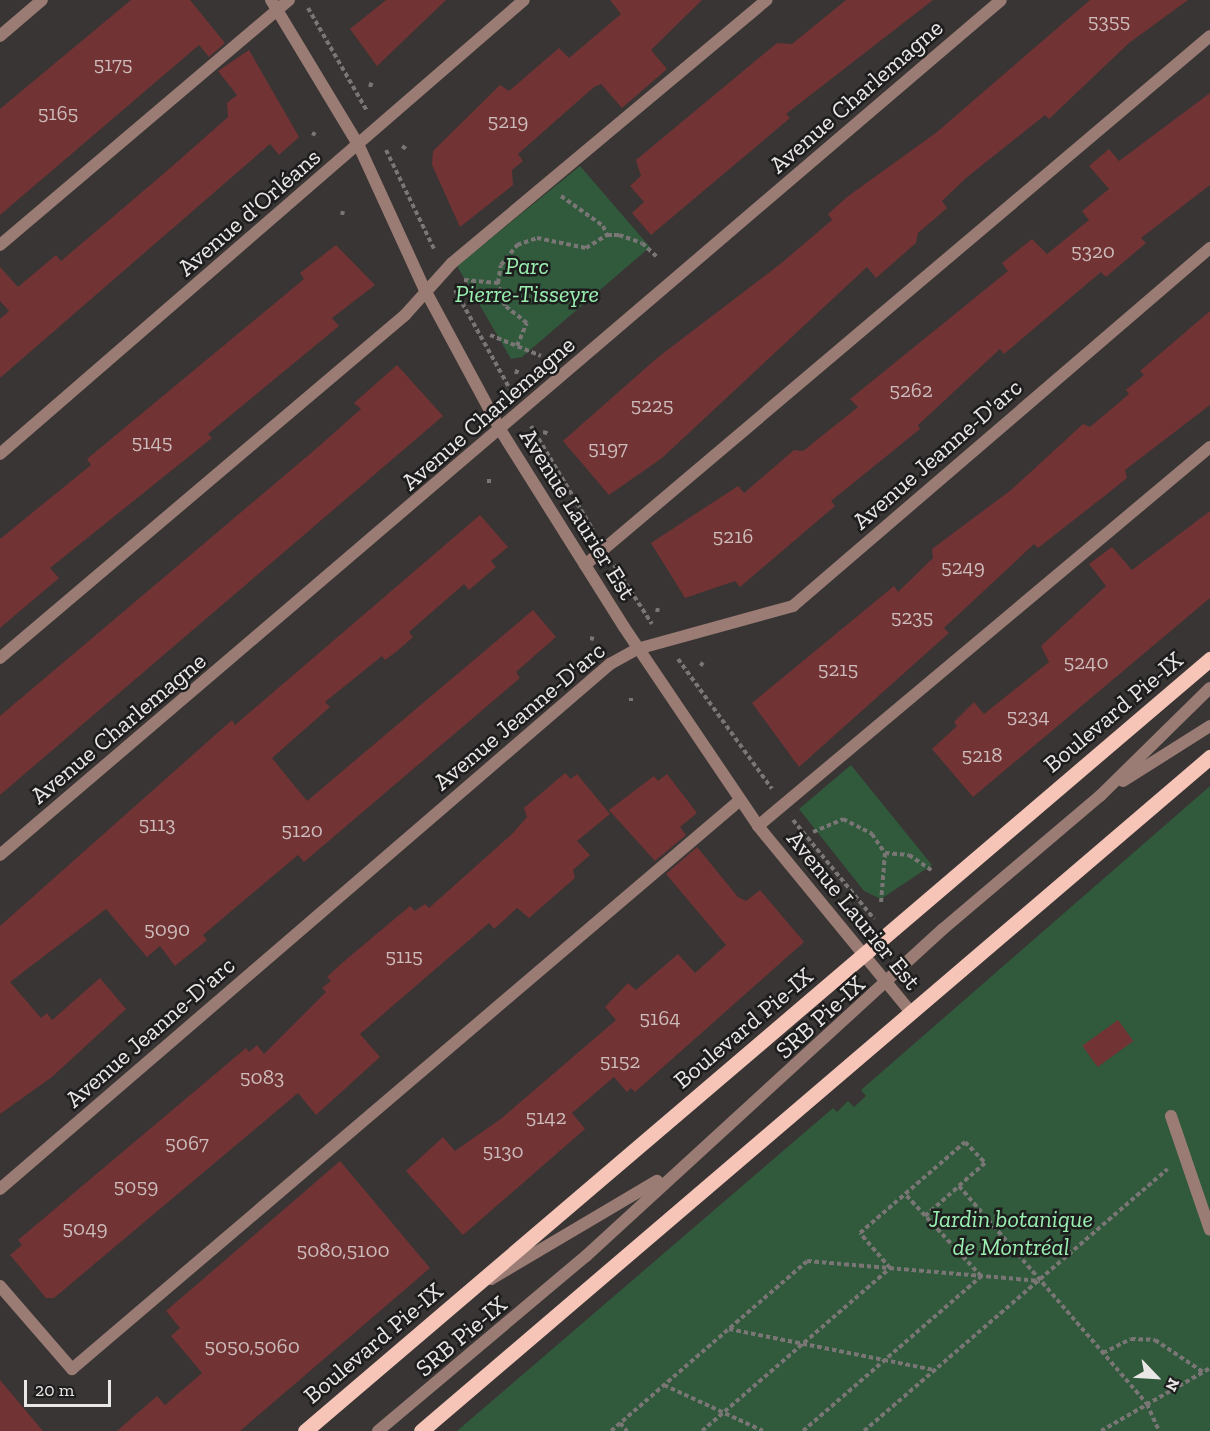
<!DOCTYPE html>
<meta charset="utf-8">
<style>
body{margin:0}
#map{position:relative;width:1210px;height:1431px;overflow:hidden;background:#383534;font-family:"Zilla Slab",serif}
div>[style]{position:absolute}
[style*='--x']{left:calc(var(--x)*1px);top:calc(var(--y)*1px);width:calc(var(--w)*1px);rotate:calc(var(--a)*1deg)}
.green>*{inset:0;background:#31593c}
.building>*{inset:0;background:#723334;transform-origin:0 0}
.path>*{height:4px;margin-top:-2px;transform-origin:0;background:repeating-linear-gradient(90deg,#797675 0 4.5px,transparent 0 7.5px)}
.service>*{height:12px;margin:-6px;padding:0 6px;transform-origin:6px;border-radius:6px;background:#9b7c74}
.minor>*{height:12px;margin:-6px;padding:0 6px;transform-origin:6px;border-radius:6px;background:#9b7c74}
.primary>*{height:15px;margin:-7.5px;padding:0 7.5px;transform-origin:7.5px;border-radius:7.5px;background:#f7c5b7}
span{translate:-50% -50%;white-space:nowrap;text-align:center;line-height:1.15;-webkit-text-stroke:5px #1e1d1d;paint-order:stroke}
.number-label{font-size:21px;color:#ccbbba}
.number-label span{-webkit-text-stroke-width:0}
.street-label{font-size:24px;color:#eae8e7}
.park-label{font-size:24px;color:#99eeb0;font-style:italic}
.north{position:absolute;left:1126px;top:1347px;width:60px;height:60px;-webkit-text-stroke:4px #1e1d1d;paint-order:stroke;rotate:115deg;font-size:16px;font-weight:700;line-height:24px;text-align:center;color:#eae8e7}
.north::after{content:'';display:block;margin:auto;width:21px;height:27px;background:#eae8e7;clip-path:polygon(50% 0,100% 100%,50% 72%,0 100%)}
.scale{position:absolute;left:24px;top:1380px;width:87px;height:27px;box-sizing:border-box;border:3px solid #eae8e7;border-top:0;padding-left:8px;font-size:18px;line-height:21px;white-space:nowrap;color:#eae8e7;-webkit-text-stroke:4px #1e1d1d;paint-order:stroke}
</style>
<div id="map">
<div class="green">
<i style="clip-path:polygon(580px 166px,650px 247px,522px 357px,511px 359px,457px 266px)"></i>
<i style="clip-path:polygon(851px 765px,932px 865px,881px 899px,864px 891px,799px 809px)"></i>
<i style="clip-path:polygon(1210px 786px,1210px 1431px,457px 1431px,833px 1108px,837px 1112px,848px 1101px,854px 1107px,866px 1096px,861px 1090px)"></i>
</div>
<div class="building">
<i style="clip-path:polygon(131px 0,190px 0,225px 43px,209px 57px,199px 45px,0 215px,0 109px)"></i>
<i style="clip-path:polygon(386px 0,446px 0,377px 66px,350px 29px)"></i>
<i style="clip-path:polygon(610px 0,702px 0,651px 50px,667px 69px,622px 108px,601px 84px,594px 87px,518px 154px,523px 161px,512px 170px,513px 185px,460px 227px,432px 165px,433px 151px,500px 85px,509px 91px,559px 48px,569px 58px,621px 14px)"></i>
<i style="clip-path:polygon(846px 0,933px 0,786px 114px,790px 118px,651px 235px,632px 213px,644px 202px,630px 186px,641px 176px,636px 160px,777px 43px,792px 44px)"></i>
<i style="clip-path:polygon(1090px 0,1188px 0,1129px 43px,1049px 119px,1045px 115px,966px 178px,942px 201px,947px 208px,918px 233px,916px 243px,876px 278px,867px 267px,662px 458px,609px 495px,563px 441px,657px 358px,779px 265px,832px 220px,828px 214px,847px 197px,937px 132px)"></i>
<i style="clip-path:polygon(249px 50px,299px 137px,279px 155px,270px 144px,0 378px,0 319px,9px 311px,0 301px,0 267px,18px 287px,56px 255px,61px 261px,168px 170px,228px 117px,227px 103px,237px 95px,218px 71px)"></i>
<i style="clip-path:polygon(1210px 93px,1210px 185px,1141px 238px,1146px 243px,1106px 277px,1101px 272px,1004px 354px,1000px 349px,918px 425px,920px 429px,831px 501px,835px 506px,740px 587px,735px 581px,685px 598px,651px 543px,738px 486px,744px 493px,794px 450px,803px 451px,858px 407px,850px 399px,1008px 271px,1002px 263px,1032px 239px,1047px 254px,1089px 220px,1082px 211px,1109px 189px,1089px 166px,1109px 149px,1119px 161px)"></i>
<i style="clip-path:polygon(336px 245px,375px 285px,332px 318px,339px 326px,208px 434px,212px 438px,50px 568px,59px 578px,0 628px,0 539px,91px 465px,87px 459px,304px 279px,300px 273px)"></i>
<i style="clip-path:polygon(1210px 311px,1210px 405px,1125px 470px,1127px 478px,1107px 494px,1038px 548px,1034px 544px,944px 628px,949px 633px,799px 767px,752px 703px,894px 586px,898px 592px,933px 558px,932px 549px,1011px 490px,1083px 424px,1090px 427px,1129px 394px,1126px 390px,1144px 375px,1140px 371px)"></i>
<i style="clip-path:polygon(397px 365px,443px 416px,0 795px,0 716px,317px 448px,361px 409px,354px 403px)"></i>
<i style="clip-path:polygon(1210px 511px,1210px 598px,973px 797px,932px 749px,957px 726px,954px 722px,974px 702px,984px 714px,1049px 662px,1041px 646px,1106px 586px,1089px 564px,1112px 547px,1132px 570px)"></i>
<i style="clip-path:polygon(480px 515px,508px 547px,491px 561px,496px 567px,469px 590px,464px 584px,409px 632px,413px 637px,396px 652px,385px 660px,382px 656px,325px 702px,330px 707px,272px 758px,307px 801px,533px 610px,556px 637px,516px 672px,520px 678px,304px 862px,298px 855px,203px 935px,207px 940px,175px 966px,160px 946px,147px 957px,106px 909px,10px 982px,41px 1018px,47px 1013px,52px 1020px,100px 978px,126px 1009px,52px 1077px,0 1114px,0 926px,232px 720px,235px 725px)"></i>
<i style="clip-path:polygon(565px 773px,571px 779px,577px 774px,610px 814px,577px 841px,590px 855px,573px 870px,575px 878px,529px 918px,517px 908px,494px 929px,489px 923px,360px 1034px,380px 1057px,316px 1115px,298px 1093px,54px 1298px,46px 1298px,10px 1255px,22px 1245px,18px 1240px,246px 1048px,249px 1052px,257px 1045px,264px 1054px,326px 992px,322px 988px,331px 981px,327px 977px,342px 963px,410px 906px,415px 911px,425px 904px,429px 908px,513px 833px,527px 817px,524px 808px)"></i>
<i style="clip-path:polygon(667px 774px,697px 813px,680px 827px,686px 835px,655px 861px,609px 810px,654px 776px,658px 781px)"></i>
<i style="clip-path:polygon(697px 847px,738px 897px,746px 901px,760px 890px,804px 942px,635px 1092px,631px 1088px,627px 1092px,614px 1077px,572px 1113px,585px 1129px,463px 1235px,406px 1171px,443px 1137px,455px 1151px,502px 1118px,616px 1020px,605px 1007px,628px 983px,636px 990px,678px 954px,695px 973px,726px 945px,666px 874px)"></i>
<i style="left:1118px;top:1020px;width:26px;height:44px;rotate:54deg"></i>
<i style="clip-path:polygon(340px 1161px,430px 1268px,240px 1431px,117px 1431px,157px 1396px,165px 1405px,202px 1373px,171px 1336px,180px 1328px,166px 1311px)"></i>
<i style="clip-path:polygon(0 1380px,43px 1431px,0 1431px)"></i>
</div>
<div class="path">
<i style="--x:308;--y:8;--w:119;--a:60.2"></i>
<i style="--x:370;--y:87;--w:6;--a:-72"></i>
<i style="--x:312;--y:133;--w:4;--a:27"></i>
<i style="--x:402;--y:146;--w:5;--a:37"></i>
<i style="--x:386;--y:150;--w:112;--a:64.1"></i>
<i style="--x:561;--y:196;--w:52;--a:35.5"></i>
<i style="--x:603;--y:226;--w:10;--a:66"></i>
<i style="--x:342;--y:215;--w:4;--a:-76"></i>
<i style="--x:464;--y:280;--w:34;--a:5"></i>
<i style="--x:455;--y:290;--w:115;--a:61"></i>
<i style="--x:490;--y:335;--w:55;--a:22.4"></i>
<i style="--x:517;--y:346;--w:25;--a:-67"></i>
<i style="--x:527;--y:323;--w:28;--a:-142"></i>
<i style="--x:505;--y:306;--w:24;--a:-107"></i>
<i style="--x:498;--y:283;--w:18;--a:-81"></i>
<i style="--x:501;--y:265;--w:26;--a:-51"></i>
<i style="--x:517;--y:245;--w:21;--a:-19"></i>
<i style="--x:537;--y:238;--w:50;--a:11.5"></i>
<i style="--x:586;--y:248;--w:25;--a:-32"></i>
<i style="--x:607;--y:235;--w:12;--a:0"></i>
<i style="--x:619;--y:235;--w:24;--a:19"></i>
<i style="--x:642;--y:243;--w:21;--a:43"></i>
<i style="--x:516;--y:374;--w:6;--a:-72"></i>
<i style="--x:531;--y:426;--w:121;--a:59.2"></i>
<i style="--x:543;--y:432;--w:7;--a:16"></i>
<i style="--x:489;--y:479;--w:4;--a:90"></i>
<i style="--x:614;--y:565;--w:70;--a:57.2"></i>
<i style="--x:657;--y:612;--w:4;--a:-76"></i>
<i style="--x:590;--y:638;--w:4;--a:14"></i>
<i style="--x:678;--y:659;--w:160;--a:54.1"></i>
<i style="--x:700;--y:663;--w:4;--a:34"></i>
<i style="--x:631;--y:701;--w:3;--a:-90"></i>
<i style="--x:793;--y:820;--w:128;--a:50.7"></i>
<i style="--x:813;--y:832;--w:33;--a:-23"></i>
<i style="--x:843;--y:819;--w:33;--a:27"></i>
<i style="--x:872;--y:834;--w:23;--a:56"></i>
<i style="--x:885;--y:853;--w:50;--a:94.6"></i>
<i style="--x:885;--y:853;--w:24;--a:5"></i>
<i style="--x:909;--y:855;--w:27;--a:34"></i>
<i style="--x:925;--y:1216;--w:45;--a:-41.4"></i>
<i style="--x:729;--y:1329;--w:210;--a:11.3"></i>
<i style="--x:1103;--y:1353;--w:31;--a:-27"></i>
<i style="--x:1131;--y:1339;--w:24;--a:2"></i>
<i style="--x:1155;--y:1340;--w:58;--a:33.7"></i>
<i style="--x:664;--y:1385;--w:109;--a:24.9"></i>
<i style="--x:620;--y:1423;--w:11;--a:49"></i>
<i style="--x:611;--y:1431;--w:259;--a:-40.9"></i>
<i style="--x:807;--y:1261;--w:234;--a:4.9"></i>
<i style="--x:702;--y:1431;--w:249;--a:-40.9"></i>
<i style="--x:890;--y:1268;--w:46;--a:-130.6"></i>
<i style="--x:860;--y:1233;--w:139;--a:-40.9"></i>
<i style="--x:965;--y:1142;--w:29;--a:46"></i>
<i style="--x:985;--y:1163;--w:35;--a:139"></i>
<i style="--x:959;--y:1186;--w:288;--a:49.2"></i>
<i style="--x:1147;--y:1404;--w:30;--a:66"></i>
<i style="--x:803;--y:1431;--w:236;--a:-41"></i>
<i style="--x:981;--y:1276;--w:112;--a:-132.8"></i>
<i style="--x:864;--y:1431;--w:401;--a:-40.8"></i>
<i style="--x:1101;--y:1431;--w:126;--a:-30"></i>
</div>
<div class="service">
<i style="--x:0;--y:245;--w:379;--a:-40.3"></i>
<i style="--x:585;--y:565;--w:819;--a:-40.24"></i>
<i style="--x:0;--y:658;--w:531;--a:-40.26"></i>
<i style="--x:405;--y:315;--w:70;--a:-47.9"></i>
<i style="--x:452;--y:263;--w:410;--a:-39.9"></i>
<i style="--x:1123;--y:781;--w:103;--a:-32.3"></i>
<i style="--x:758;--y:826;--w:590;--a:-39.98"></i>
<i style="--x:1171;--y:1116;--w:120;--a:71.1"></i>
<i style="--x:491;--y:1279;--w:193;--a:-30.6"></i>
<i style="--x:0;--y:1286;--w:110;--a:49.1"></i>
<i style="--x:72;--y:1369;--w:877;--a:-40.42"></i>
<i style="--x:378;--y:1431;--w:272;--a:-40.1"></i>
<i style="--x:586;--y:1256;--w:484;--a:-42.5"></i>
<i style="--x:943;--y:929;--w:206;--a:-40.3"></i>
<i style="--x:1100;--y:796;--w:154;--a:-44.5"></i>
</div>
<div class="minor">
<i style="--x:271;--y:0;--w:168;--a:58.9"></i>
<i style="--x:358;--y:144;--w:158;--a:65.4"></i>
<i style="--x:424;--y:288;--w:162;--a:61.7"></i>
<i style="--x:501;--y:431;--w:231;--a:57.9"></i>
<i style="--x:624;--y:627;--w:240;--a:56"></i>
<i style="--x:758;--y:826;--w:241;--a:50.6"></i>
<i style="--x:0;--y:36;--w:55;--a:-40.6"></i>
<i style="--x:0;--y:454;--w:693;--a:-40.91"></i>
<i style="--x:0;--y:855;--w:1316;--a:-40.5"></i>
<i style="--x:0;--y:1189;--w:805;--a:-40.72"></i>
<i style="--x:610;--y:664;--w:31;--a:-29"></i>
<i style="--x:637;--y:649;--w:162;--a:-15.4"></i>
<i style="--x:793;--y:606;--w:550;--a:-40.65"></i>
</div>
<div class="primary">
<i style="--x:305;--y:1431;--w:1190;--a:-40.47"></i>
<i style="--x:421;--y:1431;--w:1038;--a:-40.51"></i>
</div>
<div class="number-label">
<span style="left:1109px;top:21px">5355</span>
<span style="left:113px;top:64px">5175</span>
<span style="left:58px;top:113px">5165</span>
<span style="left:508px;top:121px">5219</span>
<span style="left:1093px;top:251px">5320</span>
<span style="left:911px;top:390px">5262</span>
<span style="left:652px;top:405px">5225</span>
<span style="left:152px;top:442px">5145</span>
<span style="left:608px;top:448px">5197</span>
<span style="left:733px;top:536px">5216</span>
<span style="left:963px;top:567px">5249</span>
<span style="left:912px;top:617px">5235</span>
<span style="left:1086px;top:662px">5240</span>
<span style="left:838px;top:669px">5215</span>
<span style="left:1028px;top:716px">5234</span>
<span style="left:982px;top:755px">5218</span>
<span style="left:157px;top:824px">5113</span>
<span style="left:302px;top:830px">5120</span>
<span style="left:167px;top:929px">5090</span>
<span style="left:404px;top:956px">5115</span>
<span style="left:660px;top:1018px">5164</span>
<span style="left:620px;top:1061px">5152</span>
<span style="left:262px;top:1077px">5083</span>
<span style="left:546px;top:1117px">5142</span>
<span style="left:187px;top:1143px">5067</span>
<span style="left:503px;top:1151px">5130</span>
<span style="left:136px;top:1186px">5059</span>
<span style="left:85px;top:1228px">5049</span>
<span style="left:343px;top:1250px">5080,5100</span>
<span style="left:252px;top:1346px">5050,5060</span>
</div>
<div class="street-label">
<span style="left:856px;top:96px;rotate:-41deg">Avenue Charlemagne</span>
<span style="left:249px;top:212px;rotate:-41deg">Avenue d'Orléans</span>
<span style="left:488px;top:413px;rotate:-41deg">Avenue Charlemagne</span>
<span style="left:937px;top:454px;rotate:-41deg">Avenue Jeanne-D'arc</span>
<span style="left:578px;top:514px;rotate:58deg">Avenue Laurier Est</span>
<span style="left:1113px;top:712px;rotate:-40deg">Boulevard Pie-IX</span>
<span style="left:519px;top:716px;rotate:-40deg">Avenue Jeanne-D'arc</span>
<span style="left:118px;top:728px;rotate:-40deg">Avenue Charlemagne</span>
<span style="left:854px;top:910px;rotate:51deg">Avenue Laurier Est</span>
<span style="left:820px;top:1017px;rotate:-42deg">SRB Pie-IX</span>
<span style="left:743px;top:1028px;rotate:-40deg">Boulevard Pie-IX</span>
<span style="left:150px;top:1032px;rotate:-41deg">Avenue Jeanne-D'arc</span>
<span style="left:461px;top:1336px;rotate:-40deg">SRB Pie-IX</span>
<span style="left:373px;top:1343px;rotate:-40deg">Boulevard Pie-IX</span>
</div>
<div class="park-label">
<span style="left:527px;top:280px">Parc<br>Pierre-Tisseyre</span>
<span style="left:1011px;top:1233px">Jardin botanique<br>de Montréal</span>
</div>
<div class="north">N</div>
<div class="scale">20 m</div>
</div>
